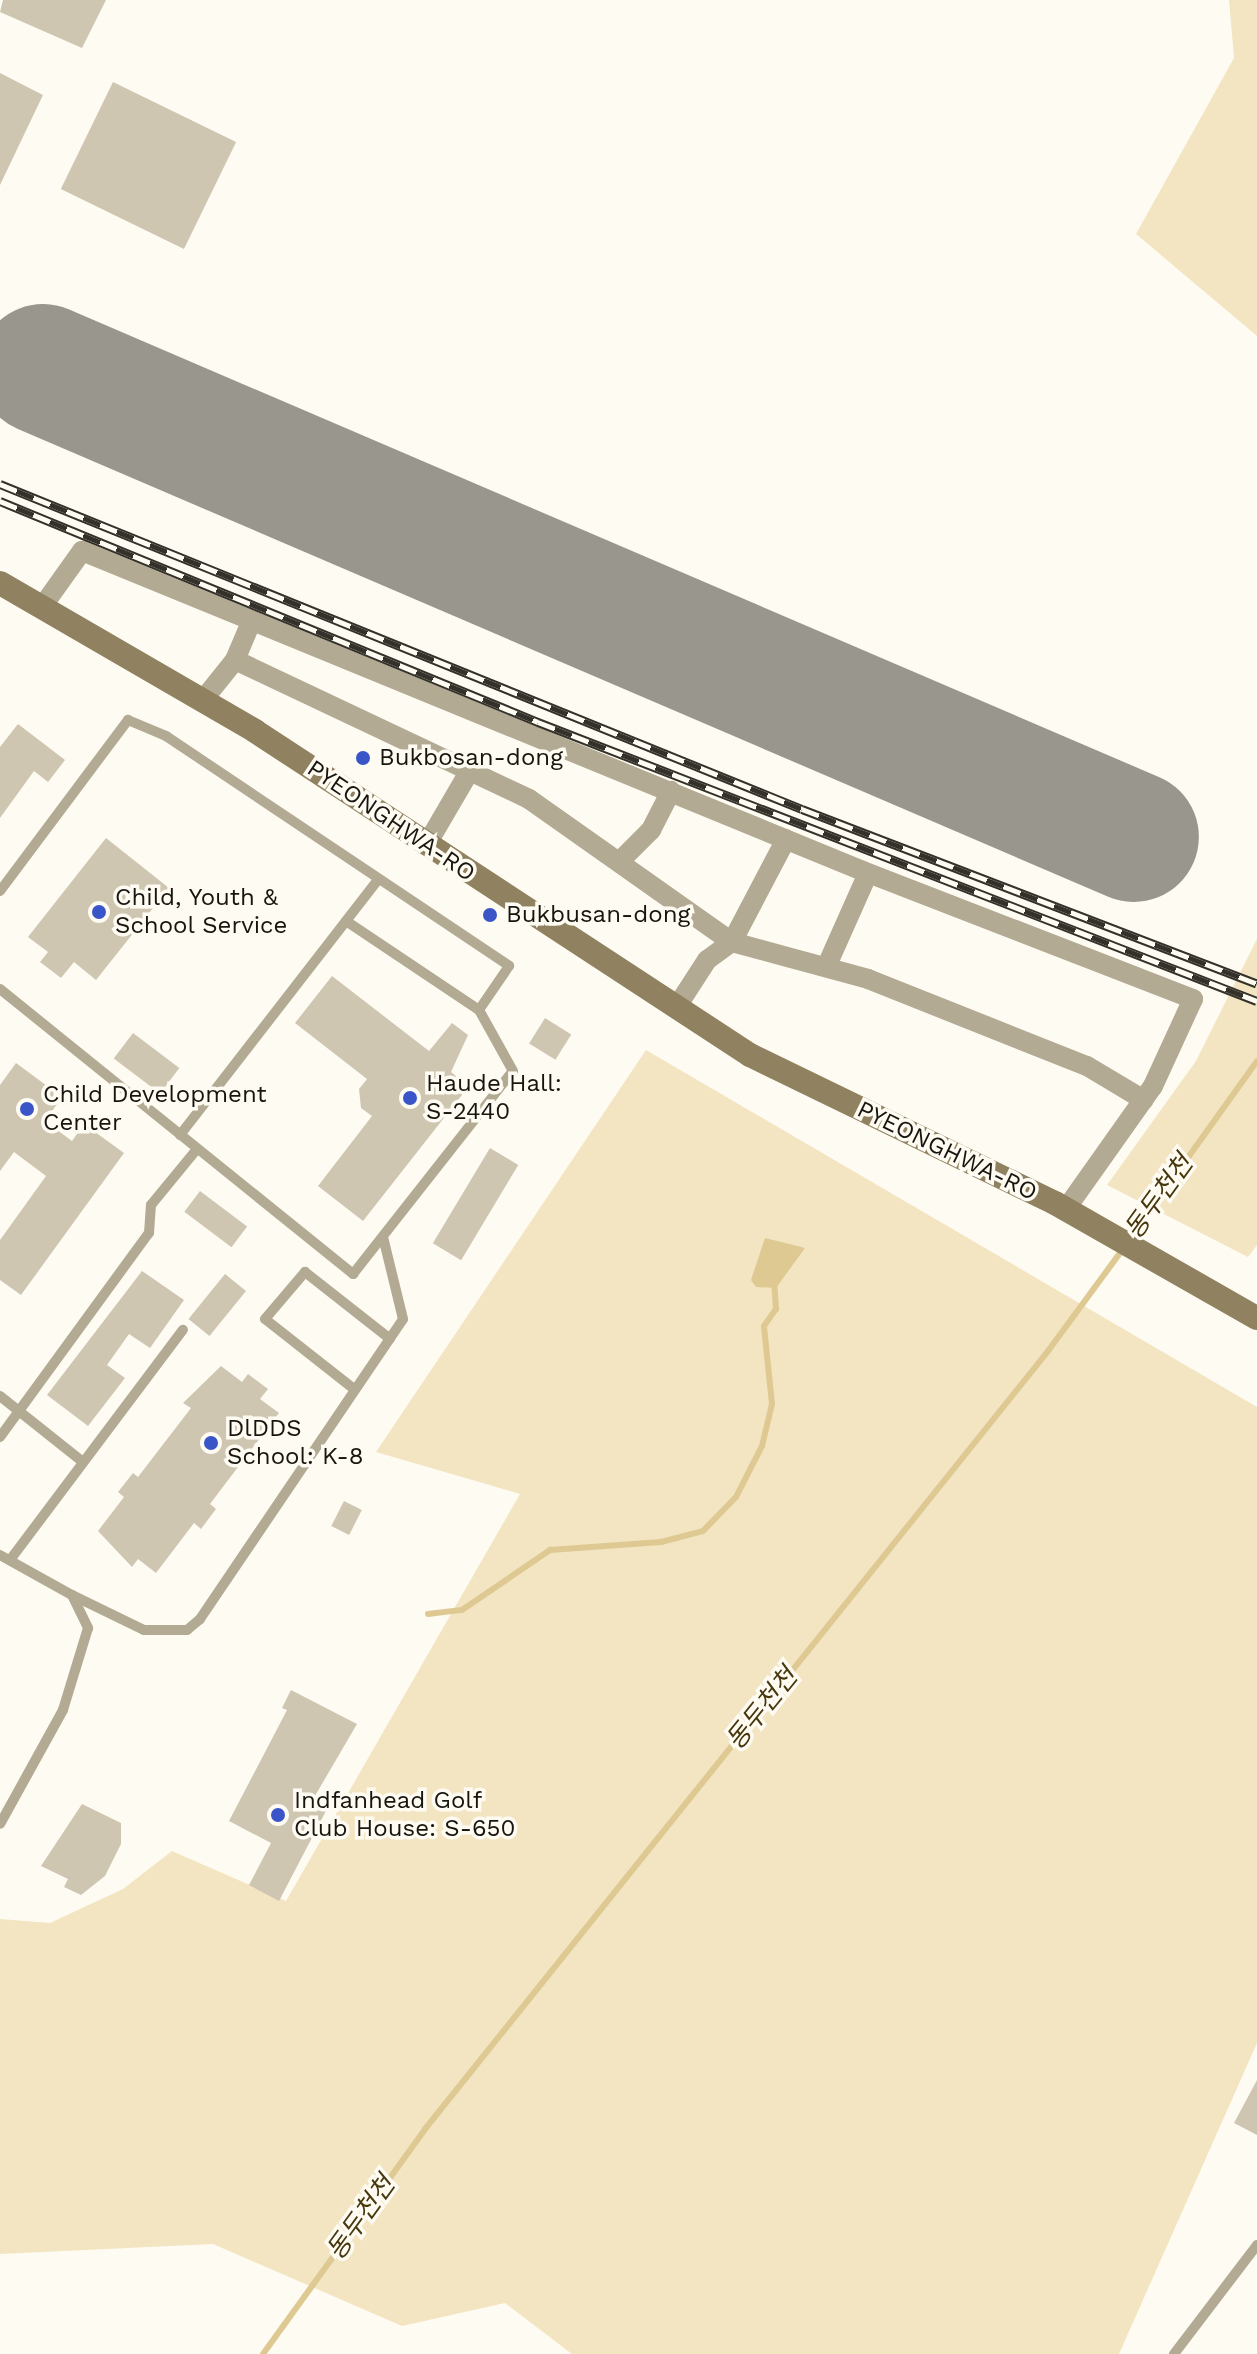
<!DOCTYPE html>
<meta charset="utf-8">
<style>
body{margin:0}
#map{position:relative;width:1257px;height:2354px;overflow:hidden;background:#fefbf3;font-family:"Work Sans","Noto Sans KR",sans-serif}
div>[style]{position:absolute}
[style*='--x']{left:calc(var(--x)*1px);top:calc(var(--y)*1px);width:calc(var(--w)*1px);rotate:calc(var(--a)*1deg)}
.green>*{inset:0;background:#f3e5c2}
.water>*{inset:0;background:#dec993}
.stream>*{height:6px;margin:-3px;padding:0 3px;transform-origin:3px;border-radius:3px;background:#dec993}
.runway>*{height:130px;margin:-65px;padding:0 65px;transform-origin:65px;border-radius:65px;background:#99968e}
.building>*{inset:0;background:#cfc6b2;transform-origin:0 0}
.service>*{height:10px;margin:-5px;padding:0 5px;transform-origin:5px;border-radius:5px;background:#b3aa93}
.minor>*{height:20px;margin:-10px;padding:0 10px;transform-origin:10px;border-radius:10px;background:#b3aa93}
.secondary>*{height:24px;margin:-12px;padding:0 12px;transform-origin:12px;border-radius:12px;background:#908261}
.rail>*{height:9px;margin-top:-4.5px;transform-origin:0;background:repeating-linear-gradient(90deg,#fefbf3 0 18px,#34312a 0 36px);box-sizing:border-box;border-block:2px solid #34312a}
.dots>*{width:22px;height:22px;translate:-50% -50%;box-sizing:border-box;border:4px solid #fefbf3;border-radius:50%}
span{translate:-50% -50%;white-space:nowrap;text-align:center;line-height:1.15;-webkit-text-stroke:7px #fefbf3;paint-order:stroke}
.poi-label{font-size:24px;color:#18150e}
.left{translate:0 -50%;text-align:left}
.street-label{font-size:24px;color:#18150e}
.water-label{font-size:26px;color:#47370c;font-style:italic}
</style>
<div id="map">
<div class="green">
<i style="clip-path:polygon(1229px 0,1257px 0,1257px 336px,1136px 234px,1234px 58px)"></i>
<i style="clip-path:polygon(1257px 939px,1257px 1245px,1248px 1257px,1107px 1185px,1196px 1061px)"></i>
<i style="clip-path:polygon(646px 1050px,1257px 1407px,1257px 2043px,1119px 2354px,572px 2354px,505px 2303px,402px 2326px,213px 2244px,0 2254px,0 1919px,50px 1923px,123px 1889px,172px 1851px,286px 1901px,520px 1494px,376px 1452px)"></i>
</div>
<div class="water">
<i style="clip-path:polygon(765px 1238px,805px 1248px,776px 1288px,756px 1287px,751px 1280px)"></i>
</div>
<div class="stream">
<i style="--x:1129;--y:1240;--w:220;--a:-54.4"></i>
<i style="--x:428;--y:1614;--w:34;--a:-7"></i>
<i style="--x:462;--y:1610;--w:107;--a:-34.3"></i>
<i style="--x:550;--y:1550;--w:111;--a:-4.1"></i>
<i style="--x:661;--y:1542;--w:43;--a:-14.7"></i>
<i style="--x:703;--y:1531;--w:47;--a:-45.9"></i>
<i style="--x:736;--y:1497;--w:57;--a:-63"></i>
<i style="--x:762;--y:1446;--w:43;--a:-76.6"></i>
<i style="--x:772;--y:1404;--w:78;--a:-95.9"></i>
<i style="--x:764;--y:1326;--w:21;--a:-55"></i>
<i style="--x:776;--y:1309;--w:29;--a:-94"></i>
<i style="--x:263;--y:2354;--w:277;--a:-54.2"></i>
<i style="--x:425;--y:2129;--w:997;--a:-51.31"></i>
<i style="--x:1048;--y:1351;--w:127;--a:-53.7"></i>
</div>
<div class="runway">
<i style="--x:43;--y:369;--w:1187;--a:23.22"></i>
</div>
<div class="building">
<i style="clip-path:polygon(3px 0,106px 0,82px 48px,0 12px)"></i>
<i style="clip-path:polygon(0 73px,43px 95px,0 185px)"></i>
<i style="left:113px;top:82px;width:137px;height:119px;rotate:26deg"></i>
<i style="clip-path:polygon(18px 724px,65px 760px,48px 782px,34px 771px,0 818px,0 747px)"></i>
<i style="clip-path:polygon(106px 838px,169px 888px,96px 980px,74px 962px,61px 978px,40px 962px,48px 952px,28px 937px)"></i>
<i style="clip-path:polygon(332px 976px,429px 1051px,452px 1023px,468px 1035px,451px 1072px,469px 1086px,363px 1221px,318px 1186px,372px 1116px,361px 1108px,359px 1089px,367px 1079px,295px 1023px)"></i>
<i style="left:545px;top:1018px;width:31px;height:30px;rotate:32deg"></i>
<i style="left:133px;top:1033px;width:58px;height:32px;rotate:37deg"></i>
<i style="clip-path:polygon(16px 1063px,62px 1097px,45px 1121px,72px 1141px,84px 1124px,124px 1153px,21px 1295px,0 1280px,0 1240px,46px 1176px,14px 1152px,0 1171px,0 1085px)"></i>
<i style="left:490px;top:1148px;width:33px;height:111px;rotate:31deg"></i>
<i style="left:200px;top:1191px;width:59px;height:26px;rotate:37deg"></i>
<i style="clip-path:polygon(142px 1271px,184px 1300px,150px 1348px,129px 1334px,107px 1365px,125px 1378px,88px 1426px,47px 1395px)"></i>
<i style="left:225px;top:1274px;width:27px;height:58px;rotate:39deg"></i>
<i style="clip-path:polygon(221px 1366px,242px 1382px,248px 1374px,268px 1389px,260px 1399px,279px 1413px,210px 1504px,216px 1509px,201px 1529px,194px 1523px,156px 1573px,138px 1559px,132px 1567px,98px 1531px,124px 1497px,118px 1492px,133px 1473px,138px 1477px,191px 1408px,183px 1403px)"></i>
<i style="left:344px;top:1501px;width:20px;height:28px;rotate:27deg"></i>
<i style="clip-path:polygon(291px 1690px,357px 1724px,312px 1801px,327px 1809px,279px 1901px,249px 1885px,271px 1843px,229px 1821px,287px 1710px,282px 1708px)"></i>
<i style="clip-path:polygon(82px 1804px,121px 1823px,121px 1844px,105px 1876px,81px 1895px,64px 1887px,68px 1879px,41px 1866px)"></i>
<i style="clip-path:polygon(1257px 2080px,1257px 2135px,1234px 2123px)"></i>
</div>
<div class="service">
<i style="--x:0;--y:891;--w:214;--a:-53.2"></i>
<i style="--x:128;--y:720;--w:41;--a:22.8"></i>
<i style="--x:166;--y:736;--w:413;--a:33.8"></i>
<i style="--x:509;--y:966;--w:53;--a:124.3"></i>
<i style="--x:479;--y:1010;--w:160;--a:-146.2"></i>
<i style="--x:0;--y:989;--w:454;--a:38.9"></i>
<i style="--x:353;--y:1274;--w:258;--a:-51.8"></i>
<i style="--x:513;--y:1071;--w:70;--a:-119.1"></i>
<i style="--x:180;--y:1135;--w:320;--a:-52.2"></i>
<i style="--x:354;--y:1389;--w:113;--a:-141.8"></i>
<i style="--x:265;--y:1319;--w:62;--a:-49.6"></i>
<i style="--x:305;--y:1272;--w:108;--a:38.2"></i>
<i style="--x:0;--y:1396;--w:106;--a:38.5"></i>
<i style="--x:0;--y:1437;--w:253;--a:-53.9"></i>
<i style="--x:149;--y:1233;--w:28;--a:-86"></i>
<i style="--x:151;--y:1205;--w:72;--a:-50.6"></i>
<i style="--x:0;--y:1555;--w:82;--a:29.1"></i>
<i style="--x:72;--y:1595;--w:37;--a:64"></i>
<i style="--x:88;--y:1628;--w:86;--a:107"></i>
<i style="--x:63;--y:1710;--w:130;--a:118.9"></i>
<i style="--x:10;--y:1560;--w:288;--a:-53.1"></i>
<i style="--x:72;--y:1595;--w:80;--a:25.9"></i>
<i style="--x:144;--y:1630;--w:43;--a:0"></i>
<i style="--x:187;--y:1630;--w:17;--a:-40"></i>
<i style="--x:200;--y:1619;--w:362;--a:-55.9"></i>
<i style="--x:403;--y:1319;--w:84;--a:-103.7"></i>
<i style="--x:1174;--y:2354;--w:137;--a:-52.7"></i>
</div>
<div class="minor">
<i style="--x:42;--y:607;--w:69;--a:-54.5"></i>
<i style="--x:82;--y:551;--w:844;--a:22.28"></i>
<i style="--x:863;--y:871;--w:354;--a:21.2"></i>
<i style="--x:1193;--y:999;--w:96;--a:114.7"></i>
<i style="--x:1153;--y:1086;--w:151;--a:125.3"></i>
<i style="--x:235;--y:660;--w:325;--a:25.3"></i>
<i style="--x:529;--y:799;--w:248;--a:35.2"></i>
<i style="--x:732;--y:942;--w:141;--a:15.2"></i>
<i style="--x:868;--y:979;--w:236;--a:21.7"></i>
<i style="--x:1087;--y:1066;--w:66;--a:30.8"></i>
<i style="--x:203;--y:700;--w:51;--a:-51.3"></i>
<i style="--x:235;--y:660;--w:43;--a:-67"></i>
<i style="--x:427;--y:844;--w:89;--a:-59.7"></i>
<i style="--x:620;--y:861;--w:44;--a:-45"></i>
<i style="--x:651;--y:830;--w:44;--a:-62.9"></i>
<i style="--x:828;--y:963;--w:98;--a:-66"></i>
<i style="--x:676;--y:1008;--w:57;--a:-57.1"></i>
<i style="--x:707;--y:960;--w:31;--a:-36"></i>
<i style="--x:732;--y:942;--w:116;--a:-62.3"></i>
</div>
<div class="secondary">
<i style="--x:0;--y:583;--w:295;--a:30.1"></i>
<i style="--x:255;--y:731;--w:592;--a:33.21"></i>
<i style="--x:750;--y:1055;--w:339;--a:25.9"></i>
<i style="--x:1055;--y:1203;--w:232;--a:29.7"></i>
</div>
<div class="rail">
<i style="--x:0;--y:484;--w:865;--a:22.06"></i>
<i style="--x:802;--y:809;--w:487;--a:21"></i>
<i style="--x:0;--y:501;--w:582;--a:22.33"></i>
<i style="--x:538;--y:722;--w:771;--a:21.21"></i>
</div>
<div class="dots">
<i style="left:363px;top:758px;background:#3955c7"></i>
<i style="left:99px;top:912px;background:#3955c7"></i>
<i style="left:490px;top:915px;background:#3955c7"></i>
<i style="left:410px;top:1098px;background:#3955c7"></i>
<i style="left:27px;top:1109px;background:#3955c7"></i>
<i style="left:211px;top:1443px;background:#3955c7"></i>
<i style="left:278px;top:1815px;background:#3955c7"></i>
</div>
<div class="poi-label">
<span class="left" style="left:379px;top:758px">Bukbosan-dong</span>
<span class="left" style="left:115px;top:912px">Child, Youth &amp;<br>School Service</span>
<span class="left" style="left:506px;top:915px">Bukbusan-dong</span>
<span class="left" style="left:426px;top:1098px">Haude Hall:<br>S-2440</span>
<span class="left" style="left:43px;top:1109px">Child Development<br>Center</span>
<span class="left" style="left:227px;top:1443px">DlDDS<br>School: K-8</span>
<span class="left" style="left:294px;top:1815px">Indfanhead Golf<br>Club House: S-650</span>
</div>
<div class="street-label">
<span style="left:391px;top:821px;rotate:34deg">PYEONGHWA-RO</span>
<span style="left:947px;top:1151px;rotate:26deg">PYEONGHWA-RO</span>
</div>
<div class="water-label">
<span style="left:1159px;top:1197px;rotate:-54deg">동두천천</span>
<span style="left:762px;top:1709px;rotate:-51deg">동두천천</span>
<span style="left:361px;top:2218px;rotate:-54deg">동두천천</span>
</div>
</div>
